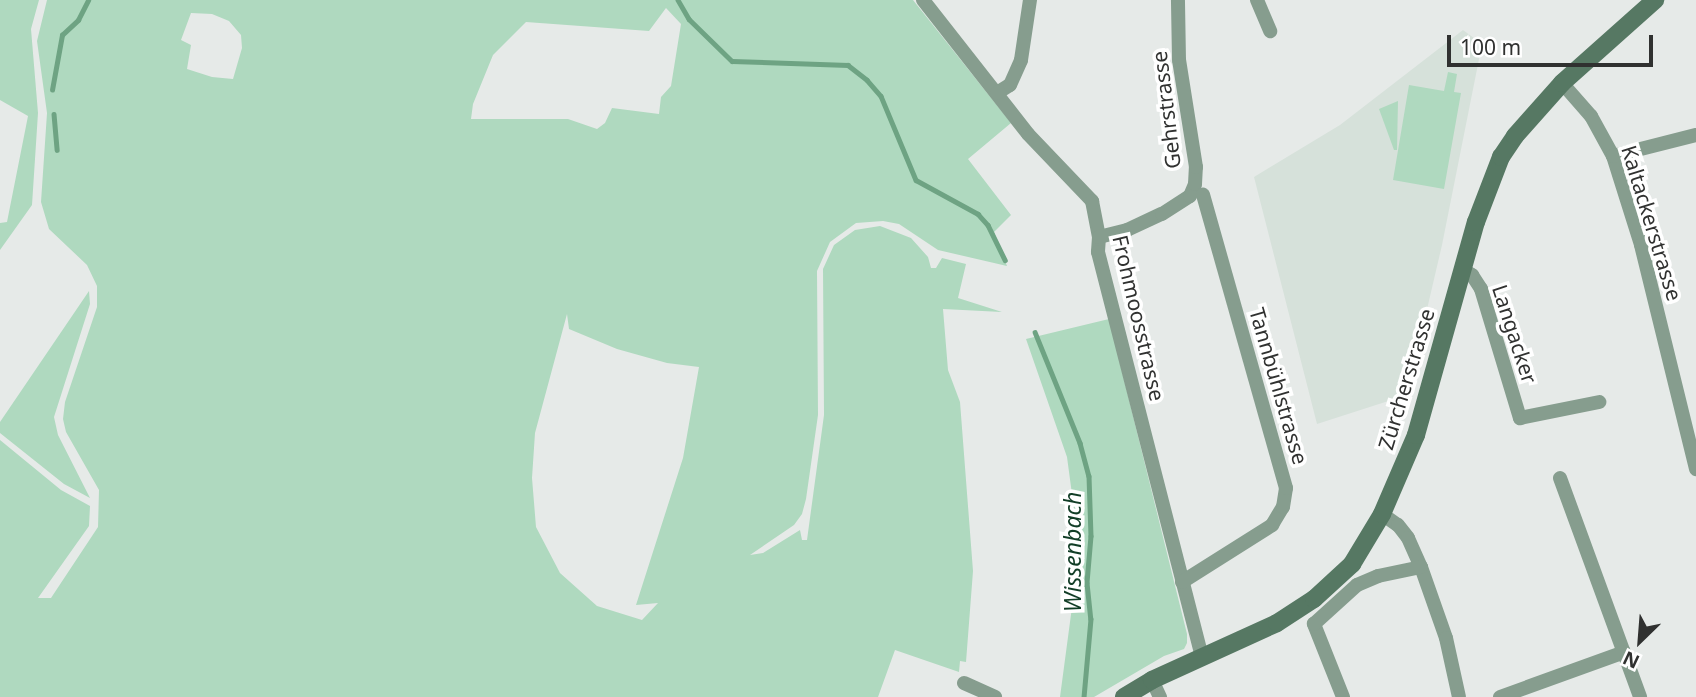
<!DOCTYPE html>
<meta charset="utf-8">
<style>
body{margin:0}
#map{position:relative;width:1696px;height:697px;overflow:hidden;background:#e6eae8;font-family:"Noto Sans",sans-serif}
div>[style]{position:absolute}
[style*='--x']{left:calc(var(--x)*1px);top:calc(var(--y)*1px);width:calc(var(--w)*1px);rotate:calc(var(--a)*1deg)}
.built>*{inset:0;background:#d6e1da}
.green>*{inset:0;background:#afd9bf}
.stream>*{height:4.5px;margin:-2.25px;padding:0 2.25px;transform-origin:2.25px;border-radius:2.25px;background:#6ea383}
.street>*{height:14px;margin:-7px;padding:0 7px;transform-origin:7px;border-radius:7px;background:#869d8e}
.secondary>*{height:18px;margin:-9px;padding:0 9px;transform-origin:9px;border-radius:9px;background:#567863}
span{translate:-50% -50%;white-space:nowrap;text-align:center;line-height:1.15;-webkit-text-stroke:7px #fff;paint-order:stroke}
.street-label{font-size:21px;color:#303130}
.water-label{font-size:23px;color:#113d26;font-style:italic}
.north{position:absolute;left:1605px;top:606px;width:70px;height:70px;-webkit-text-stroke:5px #fff;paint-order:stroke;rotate:205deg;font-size:19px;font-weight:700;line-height:28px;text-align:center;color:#303130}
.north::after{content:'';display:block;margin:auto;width:24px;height:32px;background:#303130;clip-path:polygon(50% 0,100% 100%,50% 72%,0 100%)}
.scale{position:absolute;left:1447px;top:35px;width:206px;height:32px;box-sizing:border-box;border:4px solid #303130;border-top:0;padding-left:9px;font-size:21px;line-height:24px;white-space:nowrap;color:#303130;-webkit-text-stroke:5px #fff;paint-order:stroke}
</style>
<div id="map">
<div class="built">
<i style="clip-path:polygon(1463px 30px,1482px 44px,1442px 245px,1407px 395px,1317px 424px,1254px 177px,1340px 125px)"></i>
</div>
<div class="green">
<i style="clip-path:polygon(0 0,39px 0,31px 29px,38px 113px,32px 205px,0 250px,0 223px,7px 222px,28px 116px,0 100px)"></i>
<i style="clip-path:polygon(evenodd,47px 0,913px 0,1011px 123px,968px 159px,1011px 215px,994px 232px,1007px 266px,938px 250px,899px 224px,883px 221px,856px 223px,830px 242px,817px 271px,818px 415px,806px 499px,802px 514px,794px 525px,750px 555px,763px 553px,800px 530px,802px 540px,807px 540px,824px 415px,823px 269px,834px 245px,855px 230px,880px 226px,911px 238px,928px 257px,931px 268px,936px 268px,942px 258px,966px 264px,958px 298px,1002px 312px,943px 309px,948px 370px,960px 402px,973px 571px,966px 662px,960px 661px,959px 672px,895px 650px,878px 697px,0 697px,0 440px,61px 490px,90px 506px,89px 526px,38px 598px,51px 598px,98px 527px,99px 490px,66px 432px,63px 419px,65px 402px,97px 307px,97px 286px,87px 265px,49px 229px,41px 202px,47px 113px,37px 41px,47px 0,666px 8px,681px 24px,671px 86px,661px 97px,659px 114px,612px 108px,605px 123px,597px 129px,568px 119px,471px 119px,473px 104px,493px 55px,526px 22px,649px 31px,666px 8px,47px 0,191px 13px,212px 14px,229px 21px,241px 35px,242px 48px,233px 79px,212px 77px,187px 69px,191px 45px,181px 40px,191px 13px,47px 0,567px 314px,569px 329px,617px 349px,667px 363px,699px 367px,683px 458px,636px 605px,658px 603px,642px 620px,597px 606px,560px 573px,536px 527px,532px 478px,535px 433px,567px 314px)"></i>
<i style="clip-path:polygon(1448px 72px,1457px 74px,1454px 92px,1461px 93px,1444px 189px,1393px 180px,1409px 85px,1444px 91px)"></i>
<i style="clip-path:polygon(1398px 101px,1397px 150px,1394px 150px,1379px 109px)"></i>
<i style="clip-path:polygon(89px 291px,90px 304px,54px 417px,58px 435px,90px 498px,64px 484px,0 433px,0 422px)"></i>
<i style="clip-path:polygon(1109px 319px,1187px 634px,1187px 643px,1184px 649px,1164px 656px,1094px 697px,1060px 697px,1076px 577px,1076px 524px,1067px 457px,1026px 339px)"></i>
</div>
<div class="stream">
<i style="--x:678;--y:0;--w:22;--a:60"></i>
<i style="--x:689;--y:19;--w:60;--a:44.3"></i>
<i style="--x:732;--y:61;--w:116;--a:2"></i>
<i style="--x:848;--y:65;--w:24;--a:38"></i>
<i style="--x:867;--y:80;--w:21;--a:49"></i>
<i style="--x:881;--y:96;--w:91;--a:67.4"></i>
<i style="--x:916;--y:180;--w:71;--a:28.7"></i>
<i style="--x:978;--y:214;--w:15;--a:48"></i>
<i style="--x:988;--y:225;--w:39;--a:64"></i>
<i style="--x:52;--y:90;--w:56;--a:-79.7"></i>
<i style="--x:62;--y:35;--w:22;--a:-43"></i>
<i style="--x:78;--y:20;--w:22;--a:-63"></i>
<i style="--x:54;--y:114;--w:36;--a:85"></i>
<i style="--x:1035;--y:332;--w:120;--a:67.9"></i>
<i style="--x:1080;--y:443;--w:34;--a:75"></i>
<i style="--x:1089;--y:476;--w:60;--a:88.1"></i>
<i style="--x:1091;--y:536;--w:47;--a:94.9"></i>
<i style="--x:1087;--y:583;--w:36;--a:84"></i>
<i style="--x:1091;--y:619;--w:78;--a:95.1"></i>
</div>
<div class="street">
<i style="--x:923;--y:0;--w:170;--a:51.9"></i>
<i style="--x:1028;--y:134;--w:93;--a:46.3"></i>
<i style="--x:1092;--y:201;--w:37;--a:79"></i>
<i style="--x:1099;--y:237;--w:15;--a:94"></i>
<i style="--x:1098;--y:252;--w:418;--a:75.6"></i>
<i style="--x:1257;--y:0;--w:34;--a:67"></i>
<i style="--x:1562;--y:83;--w:44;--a:48.7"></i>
<i style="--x:1591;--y:116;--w:46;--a:61.2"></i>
<i style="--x:1613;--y:156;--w:93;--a:72.5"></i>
<i style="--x:1641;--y:245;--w:231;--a:76.2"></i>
<i style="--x:997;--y:93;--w:15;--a:-32"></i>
<i style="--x:1010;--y:85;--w:27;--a:-66"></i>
<i style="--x:1021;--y:60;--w:61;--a:-81.5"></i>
<i style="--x:1613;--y:156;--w:86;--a:-14.2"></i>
<i style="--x:1099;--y:237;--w:29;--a:-14"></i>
<i style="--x:1127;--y:230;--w:38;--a:-25"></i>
<i style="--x:1162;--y:214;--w:33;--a:-33"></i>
<i style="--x:1190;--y:196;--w:13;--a:-67"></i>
<i style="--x:1195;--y:184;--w:17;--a:-87"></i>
<i style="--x:1196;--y:167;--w:108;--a:-99"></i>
<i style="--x:1179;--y:60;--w:60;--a:-91"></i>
<i style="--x:1462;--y:269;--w:12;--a:31"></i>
<i style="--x:1472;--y:275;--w:17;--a:57"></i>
<i style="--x:1481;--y:289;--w:135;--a:73.2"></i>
<i style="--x:1520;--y:418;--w:81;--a:-11.4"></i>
<i style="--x:1560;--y:478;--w:233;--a:69.9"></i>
<i style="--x:1382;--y:514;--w:19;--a:35"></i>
<i style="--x:1398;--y:525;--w:16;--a:52"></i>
<i style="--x:1408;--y:538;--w:32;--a:66"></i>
<i style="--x:1421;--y:567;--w:75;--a:70.6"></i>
<i style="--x:1446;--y:638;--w:60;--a:77.6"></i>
<i style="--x:1182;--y:582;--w:107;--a:-32.3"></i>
<i style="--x:1272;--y:525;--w:21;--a:-59"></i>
<i style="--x:1283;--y:507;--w:19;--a:-81"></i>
<i style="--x:1286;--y:488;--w:305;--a:-105.8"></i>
<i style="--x:1152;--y:680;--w:19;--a:65"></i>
<i style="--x:964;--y:683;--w:34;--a:24"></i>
<i style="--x:1343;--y:697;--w:79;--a:-111.7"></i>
<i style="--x:1314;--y:624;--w:58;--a:-42.2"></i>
<i style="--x:1357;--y:585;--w:23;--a:-23"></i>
<i style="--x:1378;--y:576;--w:44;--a:-11.8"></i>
<i style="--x:1500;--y:697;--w:132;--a:-19.9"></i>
</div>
<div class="secondary">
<i style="--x:1124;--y:697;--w:33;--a:-31"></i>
<i style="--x:1152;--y:680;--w:137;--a:-24.5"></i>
<i style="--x:1277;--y:623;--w:44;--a:-33"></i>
<i style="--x:1314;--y:599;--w:52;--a:-42.6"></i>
<i style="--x:1352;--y:564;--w:58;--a:-59"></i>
<i style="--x:1382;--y:514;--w:86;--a:-66.7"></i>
<i style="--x:1416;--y:435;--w:221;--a:-74.3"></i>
<i style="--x:1476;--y:222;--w:70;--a:-69"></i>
<i style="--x:1501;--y:157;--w:25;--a:-56"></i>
<i style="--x:1515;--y:136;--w:71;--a:-48.4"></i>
<i style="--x:1562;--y:83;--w:125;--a:-41.7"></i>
</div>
<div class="street-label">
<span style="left:1166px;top:110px;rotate:-97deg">Gehrstrasse</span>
<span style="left:1652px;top:223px;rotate:73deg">Kaltackerstrasse</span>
<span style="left:1139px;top:318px;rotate:77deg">Frohmoosstrasse</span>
<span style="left:1515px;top:334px;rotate:72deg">Langacker</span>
<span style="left:1406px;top:379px;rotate:-73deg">Zürcherstrasse</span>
<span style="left:1279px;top:386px;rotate:74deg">Tannbühlstrasse</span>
</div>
<div class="water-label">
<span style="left:1072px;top:552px;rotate:-90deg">Wissenbach</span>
</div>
<div class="north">N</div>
<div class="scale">100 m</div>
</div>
